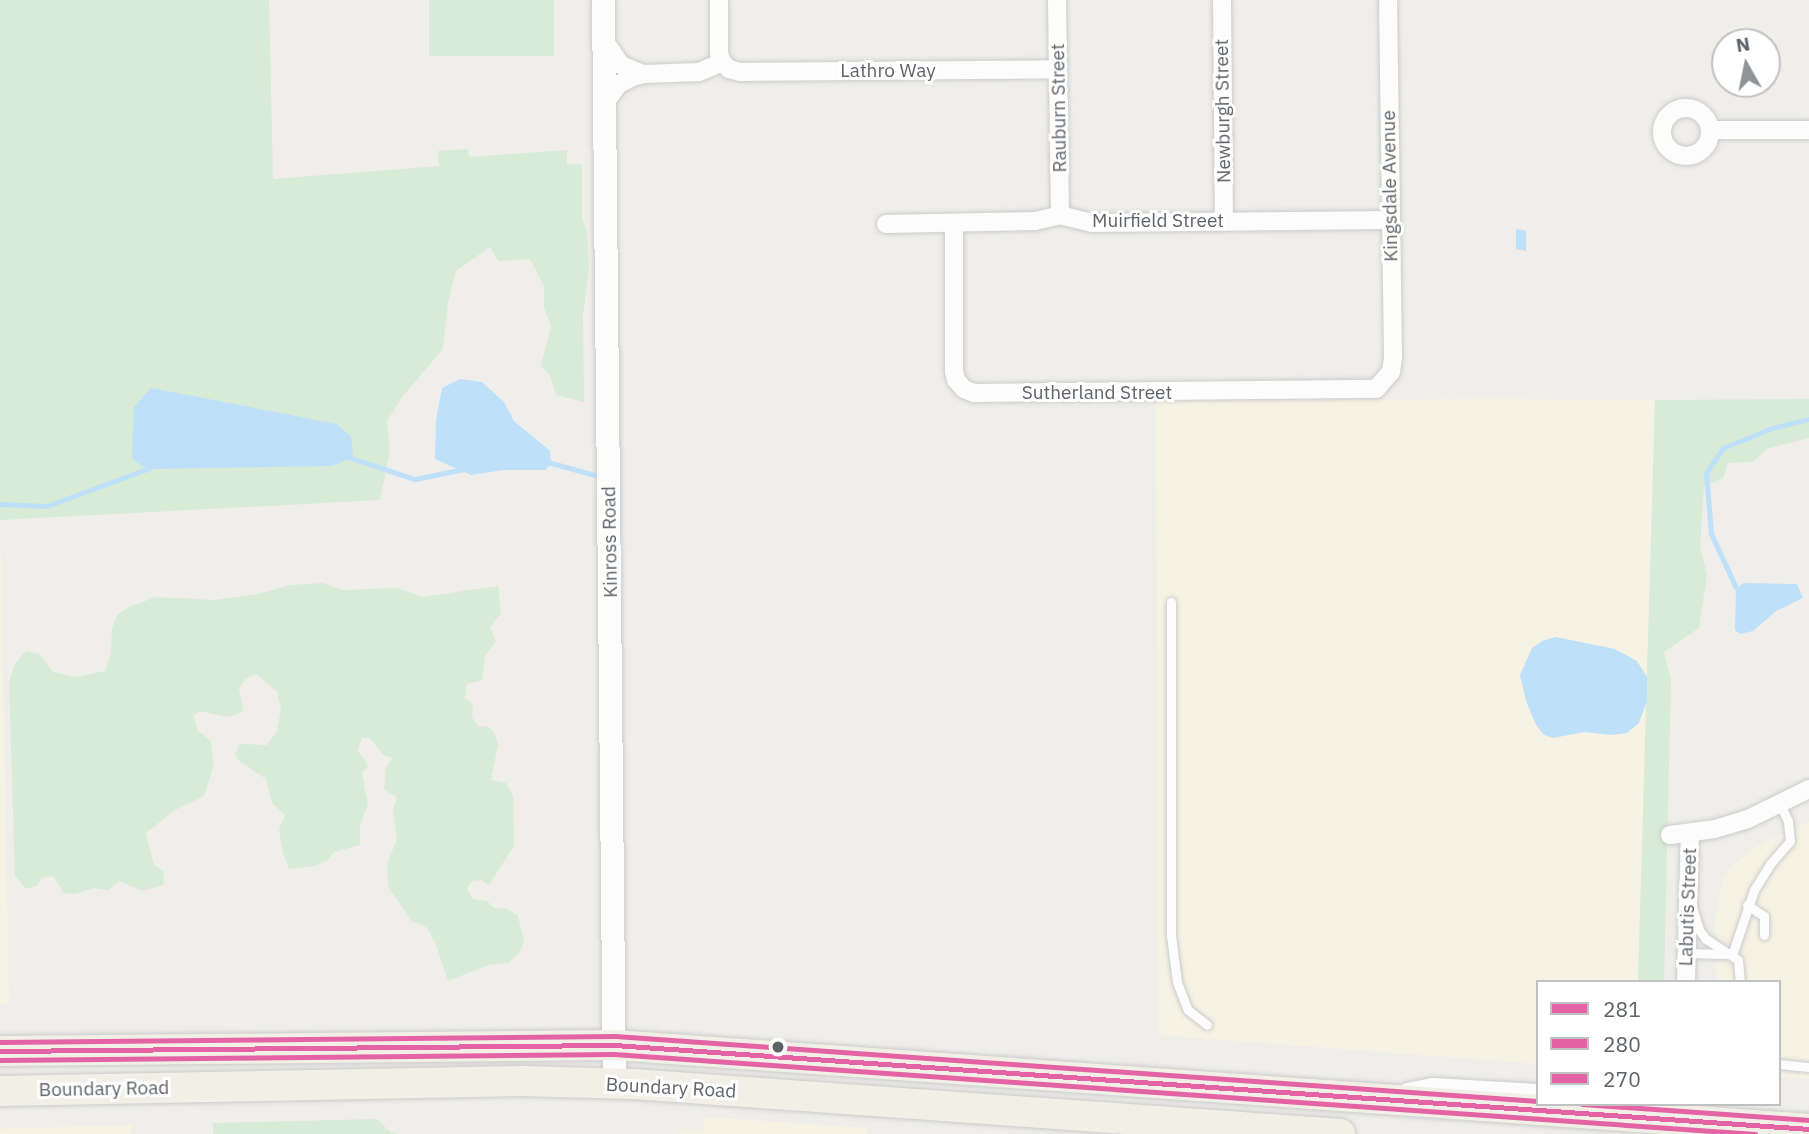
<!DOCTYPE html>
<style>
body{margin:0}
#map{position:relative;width:1809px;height:1134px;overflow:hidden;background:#efeeea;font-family:"IBM Plex Sans",sans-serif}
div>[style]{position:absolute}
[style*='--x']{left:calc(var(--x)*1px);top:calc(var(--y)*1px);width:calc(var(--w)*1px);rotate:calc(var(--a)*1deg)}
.commercial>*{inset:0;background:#f7f3e4}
.green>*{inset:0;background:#d8ebd6;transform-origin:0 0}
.water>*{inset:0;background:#bfe0f9}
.stream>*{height:4.5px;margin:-2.25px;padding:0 2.25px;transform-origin:2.25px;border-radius:2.25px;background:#bfe0f9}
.roads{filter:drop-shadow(0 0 2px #cbcccc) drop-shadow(0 0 2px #cbcccc)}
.service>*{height:9px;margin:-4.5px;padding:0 4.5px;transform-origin:4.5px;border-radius:4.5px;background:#fdfcfc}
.minor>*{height:18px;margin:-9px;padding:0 9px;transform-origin:9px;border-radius:9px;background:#fdfcfc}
.minor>.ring{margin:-9px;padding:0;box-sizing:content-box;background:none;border:18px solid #fdfcfc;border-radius:50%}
.tertiary>*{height:23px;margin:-11.5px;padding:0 11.5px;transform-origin:11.5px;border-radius:11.5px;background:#fdfcfc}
.trunk>*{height:30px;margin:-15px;padding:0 15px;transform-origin:15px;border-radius:15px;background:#f2f0e6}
.bus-1>*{height:5px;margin:-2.5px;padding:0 2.5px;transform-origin:2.5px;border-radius:2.5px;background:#e463a4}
.bus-2>*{height:5px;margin:-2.5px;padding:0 2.5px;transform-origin:2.5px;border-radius:2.5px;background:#e463a4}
.bus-3>*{height:5px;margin:-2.5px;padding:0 2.5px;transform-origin:2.5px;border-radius:2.5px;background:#e463a4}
.dots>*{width:19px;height:19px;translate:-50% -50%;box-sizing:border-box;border:4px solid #fff;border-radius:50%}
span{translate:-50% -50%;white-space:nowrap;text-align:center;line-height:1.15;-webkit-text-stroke:6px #fff;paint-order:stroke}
.street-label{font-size:19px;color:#5f6368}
.legend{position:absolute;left:1536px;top:980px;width:245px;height:126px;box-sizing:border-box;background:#fff;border:2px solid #bfc1c3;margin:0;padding:9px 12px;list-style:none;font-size:21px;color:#5f6368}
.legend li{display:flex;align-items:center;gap:14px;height:35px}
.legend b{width:35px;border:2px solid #bfc1c3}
.north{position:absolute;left:1711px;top:28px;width:70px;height:70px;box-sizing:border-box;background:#fff;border:2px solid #bfc1c3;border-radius:50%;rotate:351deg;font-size:19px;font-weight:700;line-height:28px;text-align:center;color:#5f6368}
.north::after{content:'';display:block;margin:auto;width:24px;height:32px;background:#919496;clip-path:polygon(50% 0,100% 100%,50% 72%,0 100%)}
</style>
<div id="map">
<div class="commercial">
<i style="clip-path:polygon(1494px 399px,1655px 400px,1638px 982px,1538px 982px,1538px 1064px,1159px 1035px,1156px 401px)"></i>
<i style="clip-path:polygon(0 518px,9px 1004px,0 1004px)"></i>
<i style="clip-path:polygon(1809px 821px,1809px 1079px,1779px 1077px,1779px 982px,1717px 982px,1715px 922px,1722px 882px,1728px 870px,1754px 848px)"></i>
<i style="clip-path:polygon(704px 1117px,867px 1128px,867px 1134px,679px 1134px,679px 1131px,704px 1131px)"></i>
<i style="clip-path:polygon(131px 1125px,131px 1134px,0 1134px,0 1129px)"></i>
</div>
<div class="green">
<i style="clip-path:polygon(0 0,269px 0,273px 179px,439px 166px,438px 151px,468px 149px,469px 157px,567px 150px,567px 164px,582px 164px,582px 218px,587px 231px,589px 268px,583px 314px,584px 402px,556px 395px,550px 376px,541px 366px,551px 326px,544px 308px,544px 286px,530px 259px,498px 261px,490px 247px,456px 271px,448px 303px,443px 349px,402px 397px,387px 421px,390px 451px,380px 500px,0 520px)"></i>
<i style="left:429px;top:0;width:125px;height:56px"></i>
<i style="clip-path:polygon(1809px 399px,1809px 438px,1767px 449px,1753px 462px,1728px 463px,1723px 478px,1704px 487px,1700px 547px,1707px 574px,1699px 628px,1664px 652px,1671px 680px,1664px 982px,1638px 982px,1655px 400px)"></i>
<i style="clip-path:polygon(323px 583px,343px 590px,397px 588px,423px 597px,498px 586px,501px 613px,490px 627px,496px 641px,485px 656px,482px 680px,467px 684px,465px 698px,473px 704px,472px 717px,478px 726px,488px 727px,494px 732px,498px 744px,491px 780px,506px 783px,513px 796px,514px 846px,489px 885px,481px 880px,472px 881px,467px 889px,473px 899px,487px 901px,494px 908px,506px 908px,518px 916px,524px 942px,519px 953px,508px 963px,488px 965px,448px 981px,435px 942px,426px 927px,412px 921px,388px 887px,387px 864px,397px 839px,393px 810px,397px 797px,384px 790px,386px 767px,392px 758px,383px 755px,370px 738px,362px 738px,358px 750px,368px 766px,362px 773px,368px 805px,360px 824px,360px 845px,334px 852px,327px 861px,313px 866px,289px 869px,283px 853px,279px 829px,285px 815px,272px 803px,266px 779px,239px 761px,235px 754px,240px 744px,267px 745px,277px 731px,281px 708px,277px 692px,256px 674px,244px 680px,239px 689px,243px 712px,228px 717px,200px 711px,193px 716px,198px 731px,210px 740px,214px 764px,204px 796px,175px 810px,146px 833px,154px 865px,164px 872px,163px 885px,143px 891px,119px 881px,108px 890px,94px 888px,75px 894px,64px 893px,53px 876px,42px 878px,36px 886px,26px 889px,15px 876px,9px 683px,14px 665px,26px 651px,40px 654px,53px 672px,76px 677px,105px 671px,111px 653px,112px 628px,117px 615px,129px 607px,156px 597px,214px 600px,258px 594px,290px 585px)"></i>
<i style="clip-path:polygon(377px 1119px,390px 1132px,399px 1134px,213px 1134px,213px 1123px)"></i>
</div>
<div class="water">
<i style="clip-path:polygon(1516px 229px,1526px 231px,1526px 251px,1516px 249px)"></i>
<i style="clip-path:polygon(460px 379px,482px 382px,504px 402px,514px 421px,550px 451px,551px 464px,545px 470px,503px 470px,471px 475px,435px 459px,436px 420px,442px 388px)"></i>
<i style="clip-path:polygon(151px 388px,337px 424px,351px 437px,353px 457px,332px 466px,146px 469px,132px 459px,134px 407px)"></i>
<i style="clip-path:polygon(1744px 583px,1797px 584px,1803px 598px,1776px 611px,1753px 631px,1740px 634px,1735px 630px,1736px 588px)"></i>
<i style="clip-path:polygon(1556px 637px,1615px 649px,1637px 661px,1647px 677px,1647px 701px,1639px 723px,1627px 733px,1612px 735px,1584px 732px,1553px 738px,1544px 735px,1536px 725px,1526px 701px,1520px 675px,1532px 648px,1542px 641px)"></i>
</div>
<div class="stream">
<i style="--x:348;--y:457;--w:71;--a:18.2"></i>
<i style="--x:415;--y:479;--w:50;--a:-11.5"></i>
<i style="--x:548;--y:462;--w:49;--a:15.5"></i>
<i style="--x:0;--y:504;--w:47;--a:2.4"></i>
<i style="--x:47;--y:506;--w:110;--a:-20.3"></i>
<i style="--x:1736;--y:588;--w:60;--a:-114.8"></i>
<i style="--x:1711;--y:534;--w:61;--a:-94.7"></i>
<i style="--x:1706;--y:473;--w:30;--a:-56"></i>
<i style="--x:1723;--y:448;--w:53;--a:-22.2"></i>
<i style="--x:1772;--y:428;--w:38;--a:-14"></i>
</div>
<div class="roads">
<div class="service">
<i style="--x:1171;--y:602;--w:333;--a:90"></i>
<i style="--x:1171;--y:935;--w:47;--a:82.7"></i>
<i style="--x:1177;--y:982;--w:30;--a:69"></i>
<i style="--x:1188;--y:1010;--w:24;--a:38"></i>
<i style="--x:1747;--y:905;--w:20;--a:33"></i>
<i style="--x:1764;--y:916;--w:19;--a:90"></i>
<i style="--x:1693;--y:910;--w:21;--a:73"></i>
<i style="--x:1699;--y:930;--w:11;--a:52"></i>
<i style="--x:1706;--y:939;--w:38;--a:33"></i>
<i style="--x:1738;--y:960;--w:22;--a:85"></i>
<i style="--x:1686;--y:953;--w:41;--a:1.4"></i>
<i style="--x:1732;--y:955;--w:69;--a:-71.3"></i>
<i style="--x:1754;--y:890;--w:31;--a:-58"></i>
<i style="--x:1770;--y:864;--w:30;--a:-49"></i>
<i style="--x:1790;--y:841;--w:20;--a:-96"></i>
<i style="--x:1788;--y:821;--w:19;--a:-115"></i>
<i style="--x:1779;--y:1064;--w:30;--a:6"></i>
</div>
<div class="minor">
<i style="--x:719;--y:0;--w:53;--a:90"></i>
<i style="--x:719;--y:53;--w:9;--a:72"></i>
<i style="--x:1057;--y:0;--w:215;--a:89.2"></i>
<i style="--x:1222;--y:0;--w:222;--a:89.5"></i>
<i style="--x:604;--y:40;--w:30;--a:56"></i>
<i style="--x:621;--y:65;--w:24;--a:22"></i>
<i style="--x:606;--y:101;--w:21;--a:-53"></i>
<i style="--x:619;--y:84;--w:16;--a:-27"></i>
<i style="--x:633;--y:77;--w:10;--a:-17"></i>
<i style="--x:643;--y:74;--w:56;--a:-2"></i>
<i style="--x:699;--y:72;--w:25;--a:-23"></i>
<i style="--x:722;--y:62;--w:10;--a:45"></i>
<i style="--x:729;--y:69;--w:11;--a:15"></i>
<i style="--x:740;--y:72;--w:318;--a:-0.5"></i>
<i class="ring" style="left:1662px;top:108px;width:30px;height:30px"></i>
<i style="--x:1710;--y:130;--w:99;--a:0"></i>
<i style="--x:954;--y:223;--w:148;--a:90"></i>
<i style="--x:954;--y:371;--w:9;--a:77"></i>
<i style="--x:956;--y:380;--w:12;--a:48"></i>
<i style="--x:964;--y:389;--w:11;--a:22"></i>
<i style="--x:974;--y:393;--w:402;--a:-0.6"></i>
<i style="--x:1376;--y:389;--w:23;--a:-49"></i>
<i style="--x:1391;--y:372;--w:15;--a:-82"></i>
<i style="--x:1393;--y:357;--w:357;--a:-90.8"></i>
<i style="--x:886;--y:224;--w:149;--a:-1.2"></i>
<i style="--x:1035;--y:221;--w:26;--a:-13"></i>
<i style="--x:1060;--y:215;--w:33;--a:14"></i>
<i style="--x:1092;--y:223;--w:298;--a:-0.6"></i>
<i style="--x:1670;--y:835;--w:45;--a:-7.6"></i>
<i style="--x:1715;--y:829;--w:34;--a:-17"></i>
<i style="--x:1748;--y:819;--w:68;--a:-26.2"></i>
<i style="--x:1686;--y:982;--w:149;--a:-88.5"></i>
<i style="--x:1407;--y:1092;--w:26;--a:-11"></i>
<i style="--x:1433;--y:1087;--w:105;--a:3.3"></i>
</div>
<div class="tertiary">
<i style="--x:603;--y:0;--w:1084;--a:89.42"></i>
</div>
<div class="trunk">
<i style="--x:0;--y:1051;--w:614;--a:-0.56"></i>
<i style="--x:614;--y:1045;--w:1198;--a:4.02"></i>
<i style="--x:0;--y:1091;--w:522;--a:-1.1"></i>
<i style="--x:522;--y:1081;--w:111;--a:1.5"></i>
<i style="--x:633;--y:1084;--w:709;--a:4.05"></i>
</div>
</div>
<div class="bus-1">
<i style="--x:0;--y:1051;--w:614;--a:-0.56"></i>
<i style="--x:614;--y:1045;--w:1198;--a:4.02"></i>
</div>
<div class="bus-2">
<i style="--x:0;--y:1060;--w:614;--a:-0.56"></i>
<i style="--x:614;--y:1054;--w:1144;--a:4.01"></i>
</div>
<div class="bus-3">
<i style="--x:0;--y:1042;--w:615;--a:-0.56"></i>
<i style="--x:615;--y:1036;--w:925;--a:4.03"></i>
<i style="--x:1582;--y:1104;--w:228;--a:4"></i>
</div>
<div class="dots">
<i style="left:778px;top:1047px;background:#5f6368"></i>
</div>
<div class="street-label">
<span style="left:888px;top:71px">Lathro Way</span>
<span style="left:1059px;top:108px;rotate:-91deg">Rauburn Street</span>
<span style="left:1223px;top:111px;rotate:-91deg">Newburgh Street</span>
<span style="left:1390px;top:186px;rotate:-91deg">Kingsdale Avenue</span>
<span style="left:1158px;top:221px">Muirfield Street</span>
<span style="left:1097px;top:393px">Sutherland Street</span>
<span style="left:610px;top:542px;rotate:-91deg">Kinross Road</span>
<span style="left:1688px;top:907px;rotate:-88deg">Labutis Street</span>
<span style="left:671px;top:1088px;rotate:3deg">Boundary Road</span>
<span style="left:104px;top:1089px;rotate:-1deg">Boundary Road</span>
</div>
<ul class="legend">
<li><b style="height:9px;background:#e463a4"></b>281</li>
<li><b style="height:9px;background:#e463a4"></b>280</li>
<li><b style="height:9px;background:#e463a4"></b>270</li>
</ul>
<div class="north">N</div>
</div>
